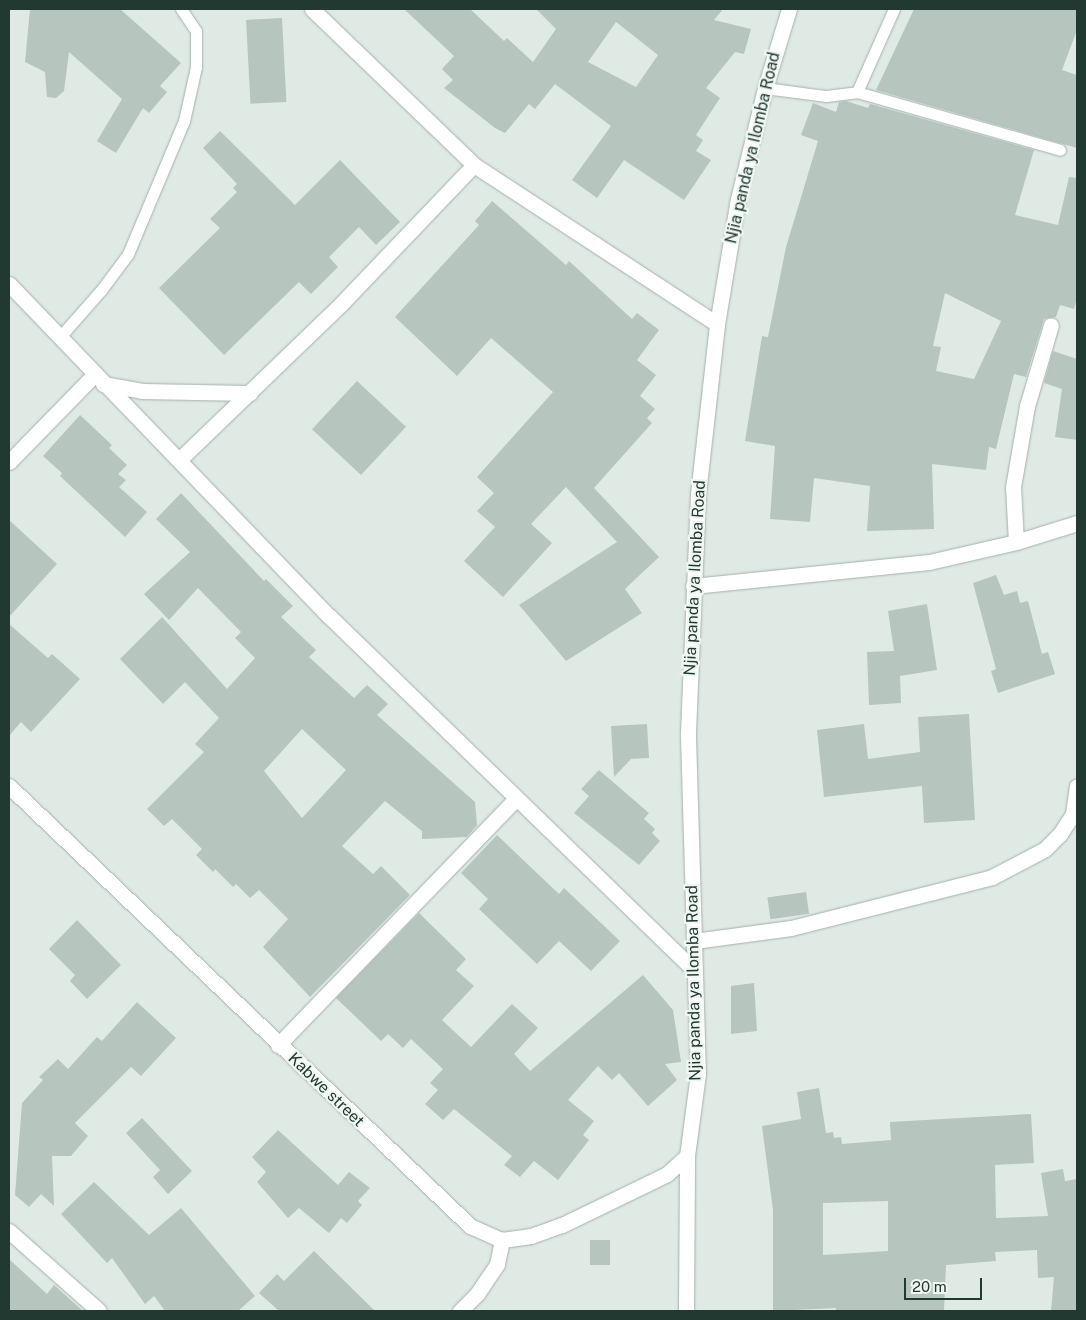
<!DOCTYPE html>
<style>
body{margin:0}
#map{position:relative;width:1086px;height:1320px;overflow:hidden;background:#e0eae5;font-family:"Public Sans",sans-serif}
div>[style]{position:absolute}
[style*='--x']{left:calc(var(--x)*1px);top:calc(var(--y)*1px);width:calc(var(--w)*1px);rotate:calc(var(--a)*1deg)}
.building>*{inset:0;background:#b6c5be;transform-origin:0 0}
.roads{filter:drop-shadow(0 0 1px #a3b1ab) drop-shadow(0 0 1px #a3b1ab)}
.lane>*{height:11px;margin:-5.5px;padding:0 5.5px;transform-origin:5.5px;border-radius:5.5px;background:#fff}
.street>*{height:15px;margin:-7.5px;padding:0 7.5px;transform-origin:7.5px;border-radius:7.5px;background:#fff}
.secondary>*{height:15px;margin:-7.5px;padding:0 7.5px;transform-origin:7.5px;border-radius:7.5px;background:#fff}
span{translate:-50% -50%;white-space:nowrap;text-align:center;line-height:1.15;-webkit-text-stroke:4.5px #f0f7f3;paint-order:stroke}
.street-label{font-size:16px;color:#223931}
.frame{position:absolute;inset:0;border:10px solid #223931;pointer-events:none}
.scale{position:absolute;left:904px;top:1278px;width:78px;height:22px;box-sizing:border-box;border:2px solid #223931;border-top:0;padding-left:6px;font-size:15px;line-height:18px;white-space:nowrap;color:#223931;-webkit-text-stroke:4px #f0f7f3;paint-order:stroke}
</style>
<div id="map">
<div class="building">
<i style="clip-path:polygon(30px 9px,120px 9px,181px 63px,160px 86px,167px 92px,149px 113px,143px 108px,116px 153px,97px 141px,122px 99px,69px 52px,64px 91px,56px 98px,47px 97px,45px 72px,25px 62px)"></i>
<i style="clip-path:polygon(evenodd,404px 9px,470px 9px,504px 41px,507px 38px,533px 62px,556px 29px,536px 9px,723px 9px,714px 20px,751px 29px,744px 54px,735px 52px,706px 88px,720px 98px,696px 135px,703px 140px,696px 151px,711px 160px,684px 200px,624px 160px,597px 198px,572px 180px,611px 126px,555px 84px,535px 109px,529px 104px,505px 133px,495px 128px,444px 88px,453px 80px,442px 69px,454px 56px,404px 9px,616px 22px,658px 55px,636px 87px,588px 62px,616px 22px)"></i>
<i style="clip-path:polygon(914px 9px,1077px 9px,1077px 30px,1062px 70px,1077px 75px,1077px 148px,876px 90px)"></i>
<i style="left:282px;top:18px;width:84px;height:36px;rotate:87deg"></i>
<i style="clip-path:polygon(evenodd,846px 101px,868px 108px,870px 104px,1034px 150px,1015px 215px,1058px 225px,1069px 177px,1077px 178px,1077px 298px,1074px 309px,1060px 305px,1056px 317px,1044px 319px,1026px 377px,1014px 374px,996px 449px,989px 447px,986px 470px,932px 464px,934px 529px,867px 531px,870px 486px,814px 478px,810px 522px,770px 519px,775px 446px,745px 441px,762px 336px,768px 337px,786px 247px,818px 141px,801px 135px,813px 103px,836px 112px,839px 102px,846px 101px,945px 293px,1001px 321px,974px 379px,936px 371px,941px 347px,933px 346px,945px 293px)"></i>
<i style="clip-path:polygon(220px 131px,295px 205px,340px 160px,400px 222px,376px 245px,359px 227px,329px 257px,338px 267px,311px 294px,299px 282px,224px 355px,159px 288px,220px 228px,210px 219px,237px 192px,233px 188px,237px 184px,203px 148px)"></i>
<i style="clip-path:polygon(492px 201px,566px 265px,569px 261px,632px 319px,637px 313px,659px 330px,637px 360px,656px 375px,640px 396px,655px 409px,647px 418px,652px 423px,594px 488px,659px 557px,625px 589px,642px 613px,566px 661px,519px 605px,617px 542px,566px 487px,531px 524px,552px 543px,503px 597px,464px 561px,495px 527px,477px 511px,494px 493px,477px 477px,553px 392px,491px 338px,457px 376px,395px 317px,479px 225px,475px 221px)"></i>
<i style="clip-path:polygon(1053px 351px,1077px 359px,1077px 440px,1055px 437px,1062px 389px,1044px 383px)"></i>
<i style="left:357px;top:381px;width:67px;height:66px;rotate:43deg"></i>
<i style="clip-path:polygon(80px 415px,112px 445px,109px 448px,127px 465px,118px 474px,126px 480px,119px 487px,147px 512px,125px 537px,60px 476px,62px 473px,43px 456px)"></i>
<i style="clip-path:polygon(evenodd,181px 493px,264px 581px,266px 579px,293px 606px,281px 617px,316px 650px,309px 657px,354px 698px,367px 685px,388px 704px,377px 715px,475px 802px,477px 825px,467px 837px,422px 839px,422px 831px,385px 801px,342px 846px,373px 874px,381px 866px,410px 895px,310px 997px,263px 947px,288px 919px,259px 890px,250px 898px,236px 884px,233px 887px,215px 869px,213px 872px,196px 855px,202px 849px,172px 819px,164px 826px,147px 809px,204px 752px,195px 744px,219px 718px,185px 682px,163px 704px,120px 659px,162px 617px,227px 689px,255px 658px,235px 638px,241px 632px,198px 588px,169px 620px,144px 594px,190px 552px,156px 519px,181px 493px,302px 729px,346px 770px,302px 818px,264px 771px,302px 729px)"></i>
<i style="clip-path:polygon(9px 520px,57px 564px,9px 617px)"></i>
<i style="clip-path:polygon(996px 575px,1004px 595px,1017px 591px,1020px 603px,1028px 601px,1042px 654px,1048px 652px,1055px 674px,998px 693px,991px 671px,996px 669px,973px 583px)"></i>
<i style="clip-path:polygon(927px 604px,937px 670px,900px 676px,901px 703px,869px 705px,867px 652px,894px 651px,888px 611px)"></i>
<i style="clip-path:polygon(9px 624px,48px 658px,52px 654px,80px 679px,31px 732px,21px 722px,9px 736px)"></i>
<i style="clip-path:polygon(969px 714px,975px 820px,924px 823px,922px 786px,824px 797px,817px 730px,864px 724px,868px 759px,920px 752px,918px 717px)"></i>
<i style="clip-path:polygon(647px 724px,649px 758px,631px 759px,614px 777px,611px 726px)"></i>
<i style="clip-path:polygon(599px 770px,649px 813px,644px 819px,655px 829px,652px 833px,660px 841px,639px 865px,574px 813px,589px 796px,581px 789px)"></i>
<i style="clip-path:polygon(497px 835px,559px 894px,564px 888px,620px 941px,591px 971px,559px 941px,537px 964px,479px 909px,488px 899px,461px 873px)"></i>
<i style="left:806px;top:892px;width:22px;height:39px;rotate:82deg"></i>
<i style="clip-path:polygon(419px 913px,466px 959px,456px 970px,474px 986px,442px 1020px,471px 1047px,512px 1004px,538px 1028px,514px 1054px,530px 1071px,643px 975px,673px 1010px,681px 1062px,665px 1064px,677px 1080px,648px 1106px,619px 1073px,612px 1080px,598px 1066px,568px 1100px,594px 1121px,583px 1135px,589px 1140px,558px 1180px,534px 1161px,520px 1177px,504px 1165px,512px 1156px,454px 1109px,443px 1120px,425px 1104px,438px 1090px,430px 1083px,443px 1069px,411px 1039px,403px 1048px,388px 1034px,381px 1041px,336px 998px)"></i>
<i style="clip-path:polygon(77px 920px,121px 965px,87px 999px,70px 981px,75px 975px,49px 949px)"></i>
<i style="clip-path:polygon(754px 983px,757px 1031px,731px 1034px,731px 986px)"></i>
<i style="clip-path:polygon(137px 1002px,176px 1038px,141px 1076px,131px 1067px,75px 1123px,88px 1136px,71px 1156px,52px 1156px,54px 1206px,41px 1194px,29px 1207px,15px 1195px,22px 1103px,43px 1080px,39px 1077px,58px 1059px,68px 1069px,97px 1037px,102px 1041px)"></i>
<i style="clip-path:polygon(evenodd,819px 1088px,826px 1133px,833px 1132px,834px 1138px,841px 1137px,842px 1144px,891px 1140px,890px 1122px,1031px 1114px,1034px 1163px,995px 1165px,996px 1218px,1048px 1216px,1041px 1173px,1063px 1169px,1065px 1181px,1077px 1179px,1077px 1311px,1051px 1311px,1054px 1277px,1038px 1278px,1037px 1250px,995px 1252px,996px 1261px,946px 1265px,944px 1311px,836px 1311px,836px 1308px,773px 1311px,773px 1210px,762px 1126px,801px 1119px,797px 1092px,819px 1088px,888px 1201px,888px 1251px,823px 1255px,823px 1203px,888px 1201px)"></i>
<i style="clip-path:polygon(142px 1118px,192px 1171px,168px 1194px,153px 1177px,160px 1170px,126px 1133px)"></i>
<i style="clip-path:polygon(278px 1130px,338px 1185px,349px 1172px,370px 1188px,358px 1201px,362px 1205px,347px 1223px,341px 1218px,329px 1233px,299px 1208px,288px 1218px,257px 1182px,266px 1172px,252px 1157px)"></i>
<i style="clip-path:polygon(94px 1182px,149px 1235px,181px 1208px,255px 1296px,238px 1311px,165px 1311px,154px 1296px,145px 1304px,112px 1258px,107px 1263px,61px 1214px)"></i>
<i style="left:610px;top:1240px;width:25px;height:20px;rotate:90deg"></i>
<i style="clip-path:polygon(314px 1251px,375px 1311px,279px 1311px,259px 1293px,277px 1274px,284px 1281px)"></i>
<i style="clip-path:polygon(9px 1259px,47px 1294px,54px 1285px,83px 1311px,9px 1311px)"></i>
</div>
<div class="roads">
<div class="lane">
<i style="--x:765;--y:88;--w:62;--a:7.5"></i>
<i style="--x:826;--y:96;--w:31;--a:-7"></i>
<i style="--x:857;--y:92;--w:211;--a:15.9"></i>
<i style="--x:857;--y:92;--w:91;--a:-66"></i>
<i style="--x:59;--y:338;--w:65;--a:-48.7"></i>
<i style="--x:102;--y:289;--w:44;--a:-53.4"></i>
<i style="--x:128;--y:254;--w:144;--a:-67.2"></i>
<i style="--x:184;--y:121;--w:55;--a:-77.5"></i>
<i style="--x:196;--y:67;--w:36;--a:-90"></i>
<i style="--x:196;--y:31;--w:27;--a:-124"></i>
</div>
<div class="street">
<i style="--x:312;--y:9;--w:225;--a:43.9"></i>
<i style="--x:474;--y:165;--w:290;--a:33.2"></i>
<i style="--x:9;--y:284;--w:461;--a:46.1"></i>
<i style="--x:329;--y:616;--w:510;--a:44.13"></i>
<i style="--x:103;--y:384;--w:40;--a:10"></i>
<i style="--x:142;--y:391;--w:108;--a:1.1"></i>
<i style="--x:180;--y:459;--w:223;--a:-43.9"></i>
<i style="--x:341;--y:304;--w:192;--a:-46.3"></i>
<i style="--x:9;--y:462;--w:122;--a:-45.7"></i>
<i style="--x:1016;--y:542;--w:55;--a:-93.1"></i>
<i style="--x:1013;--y:487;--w:82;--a:-80.2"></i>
<i style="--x:1027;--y:406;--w:84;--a:-73.5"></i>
<i style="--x:693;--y:586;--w:237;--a:-5.8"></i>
<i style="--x:929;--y:562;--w:89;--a:-12.9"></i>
<i style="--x:1016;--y:542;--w:64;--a:-17.3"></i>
<i style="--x:694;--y:941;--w:98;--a:-7.6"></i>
<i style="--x:791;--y:928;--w:207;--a:-14.2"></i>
<i style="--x:992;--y:877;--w:60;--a:-27.8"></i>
<i style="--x:1045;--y:849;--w:21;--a:-45"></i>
<i style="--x:1060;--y:834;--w:24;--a:-57"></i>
<i style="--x:1073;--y:814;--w:28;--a:-82"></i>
<i style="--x:278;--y:1045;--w:341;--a:-46"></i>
<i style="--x:9;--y:1231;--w:120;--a:41.6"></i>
<i style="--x:460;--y:1311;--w:24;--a:-45"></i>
<i style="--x:477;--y:1294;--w:36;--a:-56"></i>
<i style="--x:497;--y:1264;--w:25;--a:-78"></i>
</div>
<div class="secondary">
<i style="--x:9;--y:786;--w:637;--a:43.66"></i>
<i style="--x:470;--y:1226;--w:35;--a:24"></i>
<i style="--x:502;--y:1240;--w:29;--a:-8"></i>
<i style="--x:531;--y:1236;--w:33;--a:-20"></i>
<i style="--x:562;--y:1225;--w:117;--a:-25.9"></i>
<i style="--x:667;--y:1174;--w:27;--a:-42"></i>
<i style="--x:686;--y:1311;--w:155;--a:-89.6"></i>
<i style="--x:687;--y:1156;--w:83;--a:-82.4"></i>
<i style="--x:698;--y:1074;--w:342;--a:-91.7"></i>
<i style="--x:688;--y:732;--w:238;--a:-87.6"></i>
<i style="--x:698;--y:494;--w:171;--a:-83.6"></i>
<i style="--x:717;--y:324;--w:127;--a:-80.5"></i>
<i style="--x:738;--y:199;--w:114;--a:-76.3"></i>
<i style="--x:765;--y:88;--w:83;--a:-73.1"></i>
</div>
</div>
<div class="street-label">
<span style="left:753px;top:148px;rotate:-77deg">Njia panda ya Ilomba Road</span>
<span style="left:695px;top:578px;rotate:-87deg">Njia panda ya Ilomba Road</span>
<span style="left:694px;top:983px;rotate:-91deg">Njia panda ya Ilomba Road</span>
<span style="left:326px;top:1090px;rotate:44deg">Kabwe street</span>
</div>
<div class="frame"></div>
<div class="scale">20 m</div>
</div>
